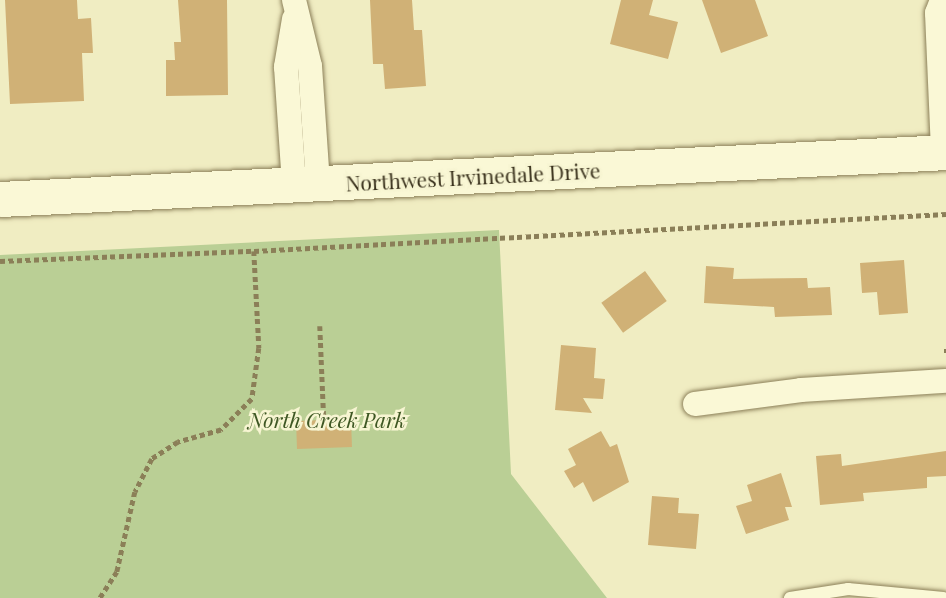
<!DOCTYPE html>
<style>
body{margin:0}
#map{position:relative;width:946px;height:598px;overflow:hidden;background:#f0edc2;font-family:"Playfair Display",serif}
div>[style]{position:absolute}
[style*='--x']{left:calc(var(--x)*1px);top:calc(var(--y)*1px);width:calc(var(--w)*1px);rotate:calc(var(--a)*1deg)}
.green>*{inset:0;background:#bacf95}
.building>*{inset:0;background:#d0b176;transform-origin:0 0}
.path>*{height:4.5px;margin-top:-2.25px;transform-origin:0;background:repeating-linear-gradient(90deg,#8b7f58 0 5px,transparent 0 8.5px)}
.roads{filter:drop-shadow(0 0 2px #8b7f58) drop-shadow(0 0 2px #8b7f58)}
.service>*{height:12px;margin:-6px;padding:0 6px;transform-origin:6px;border-radius:6px;background:#faf8d6}
.minor>*{height:24px;margin:-12px;padding:0 12px;transform-origin:12px;border-radius:12px;background:#faf8d6}
.secondary>*{height:35px;margin:-17.5px;padding:0 17.5px;transform-origin:17.5px;border-radius:17.5px;background:#faf8d6}
span{translate:-50% -50%;white-space:nowrap;text-align:center;line-height:1.15;-webkit-text-stroke:5px #f7f5d2;paint-order:stroke}
.street-label{font-size:21px;color:#3a321d}
.park-label{font-size:21px;color:#3e5723;font-style:italic}
</style>
<div id="map">
<div class="green">
<i style="clip-path:polygon(499px 230px,511px 474px,607px 598px,0 598px,0 255px)"></i>
</div>
<div class="building">
<i style="clip-path:polygon(5px 0,77px 0,78px 19px,91px 18px,93px 53px,82px 53px,84px 101px,10px 104px)"></i>
<i style="clip-path:polygon(178px 0,227px 0,228px 95px,166px 96px,166px 60px,175px 60px,174px 42px,181px 42px)"></i>
<i style="clip-path:polygon(370px 0,412px 0,414px 30px,422px 30px,426px 86px,385px 89px,383px 64px,373px 64px)"></i>
<i style="clip-path:polygon(621px 0,653px 0,649px 15px,678px 22px,668px 59px,610px 44px)"></i>
<i style="clip-path:polygon(702px 0,755px 0,768px 36px,721px 53px)"></i>
<i style="clip-path:polygon(904px 260px,908px 313px,879px 315px,877px 292px,862px 293px,860px 263px)"></i>
<i style="clip-path:polygon(706px 266px,734px 268px,733px 279px,807px 278px,808px 288px,830px 287px,832px 315px,775px 317px,774px 307px,704px 303px)"></i>
<i style="left:645px;top:271px;width:37px;height:54px;rotate:54deg"></i>
<i style="clip-path:polygon(561px 345px,596px 348px,594px 378px,605px 379px,603px 399px,583px 398px,592px 413px,555px 410px)"></i>
<i style="left:351px;top:419px;width:28px;height:55px;rotate:88deg"></i>
<i style="clip-path:polygon(601px 431px,610px 447px,617px 444px,629px 482px,593px 502px,583px 482px,574px 488px,564px 471px,576px 465px,568px 449px)"></i>
<i style="clip-path:polygon(946px 451px,946px 476px,927px 477px,927px 488px,863px 493px,864px 501px,820px 505px,816px 456px,841px 454px,842px 466px)"></i>
<i style="clip-path:polygon(781px 473px,792px 507px,785px 507px,789px 520px,746px 534px,736px 506px,752px 501px,747px 485px)"></i>
<i style="clip-path:polygon(652px 496px,679px 498px,678px 513px,699px 514px,696px 549px,648px 545px)"></i>
</div>
<div class="path">
<i style="--x:254;--y:251;--w:693;--a:-3.06"></i>
<i style="--x:0;--y:261;--w:254;--a:-2.3"></i>
<i style="--x:254;--y:251;--w:97;--a:87"></i>
<i style="--x:259;--y:348;--w:51;--a:97.8"></i>
<i style="--x:252;--y:399;--w:44;--a:135"></i>
<i style="--x:221;--y:430;--w:45;--a:164.4"></i>
<i style="--x:178;--y:442;--w:31;--a:147"></i>
<i style="--x:152;--y:459;--w:37;--a:117"></i>
<i style="--x:135;--y:492;--w:82;--a:102.7"></i>
<i style="--x:117;--y:572;--w:31;--a:123"></i>
<i style="--x:320;--y:326;--w:94;--a:87.6"></i>
<i style="--x:944;--y:351;--w:2;--a:0"></i>
</div>
<div class="roads">
<div class="service">
<i style="--x:790;--y:598;--w:59;--a:-8.8"></i>
<i style="--x:848;--y:589;--w:96;--a:5.4"></i>
</div>
<div class="minor">
<i style="--x:294;--y:0;--w:68;--a:76.4"></i>
<i style="--x:310;--y:66;--w:118;--a:86.1"></i>
<i style="--x:942;--y:0;--w:14;--a:111"></i>
<i style="--x:937;--y:13;--w:140;--a:87.5"></i>
<i style="--x:294;--y:19;--w:49;--a:99.5"></i>
<i style="--x:286;--y:67;--w:118;--a:86.1"></i>
<i style="--x:695;--y:404;--w:107;--a:-7.5"></i>
<i style="--x:801;--y:390;--w:145;--a:-3.6"></i>
</div>
<div class="secondary">
<i style="--x:0;--y:199;--w:947;--a:-2.84"></i>
</div>
</div>
<div class="street-label">
<span style="left:473px;top:176px;rotate:-3deg">Northwest Irvinedale Drive</span>
</div>
<div class="park-label">
<span style="left:327px;top:419px">North Creek Park</span>
</div>
</div>
